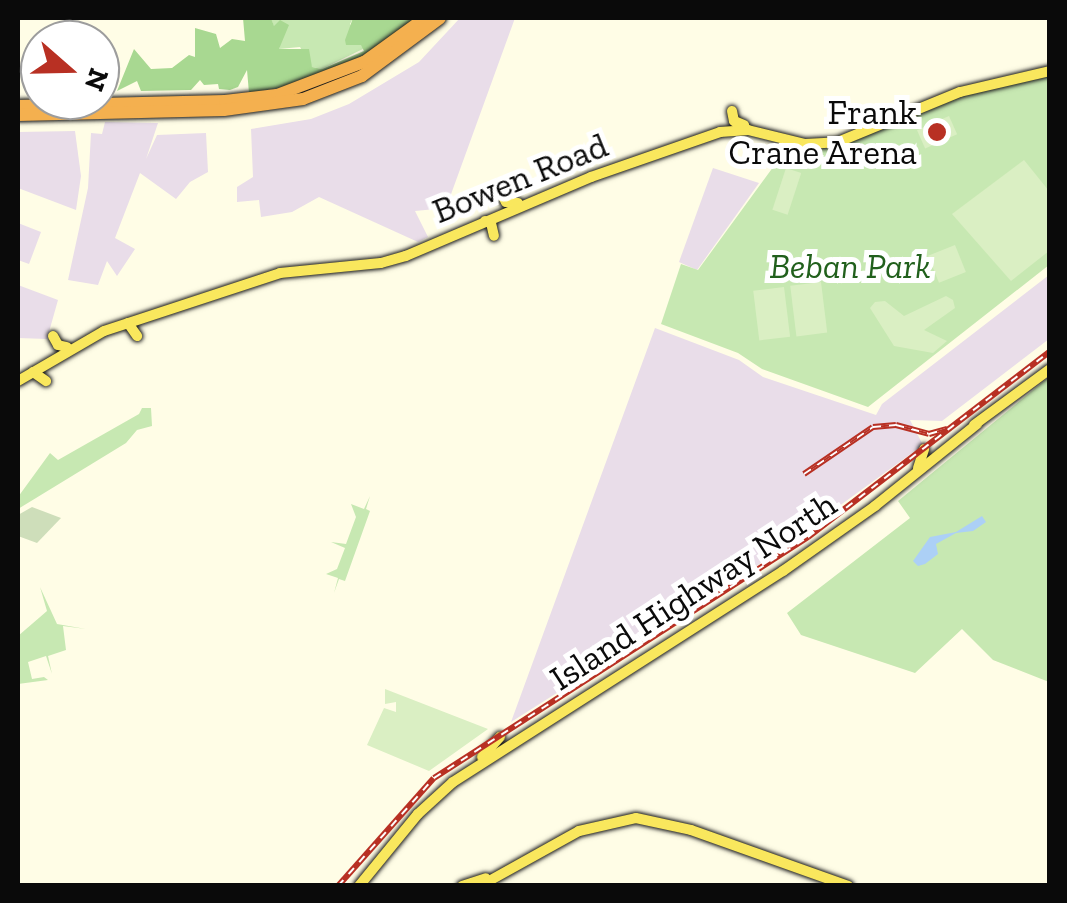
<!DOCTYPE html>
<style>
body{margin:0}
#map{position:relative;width:1067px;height:903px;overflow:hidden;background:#fffde6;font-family:"Zilla Slab",serif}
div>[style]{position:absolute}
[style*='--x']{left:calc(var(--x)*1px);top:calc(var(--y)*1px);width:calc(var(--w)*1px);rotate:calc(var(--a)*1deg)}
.industrial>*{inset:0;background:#e9dde9}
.green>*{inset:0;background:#c7e8b2}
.forest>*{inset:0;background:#a8d891}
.cemetery>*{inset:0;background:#cedeba}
.pitch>*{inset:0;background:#daefc3;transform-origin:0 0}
.water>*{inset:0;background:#acd0f6}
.roads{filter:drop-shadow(0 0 2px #1b1b1b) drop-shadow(0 0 2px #1b1b1b)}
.major>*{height:10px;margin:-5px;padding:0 5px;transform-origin:5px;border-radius:5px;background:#f9e75d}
.highway>*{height:12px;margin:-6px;padding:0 6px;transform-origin:6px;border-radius:6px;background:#f4b04f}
.rail>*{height:6px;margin-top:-3px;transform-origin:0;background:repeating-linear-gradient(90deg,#fff 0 8px,#b83023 0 16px);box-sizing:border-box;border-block:2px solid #b83023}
.dots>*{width:28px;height:28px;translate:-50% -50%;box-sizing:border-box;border:5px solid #fff;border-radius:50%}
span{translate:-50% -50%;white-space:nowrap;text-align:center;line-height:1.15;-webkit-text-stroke:10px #fff;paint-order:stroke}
.poi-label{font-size:35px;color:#0a0a0a}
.right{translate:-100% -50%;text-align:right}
.street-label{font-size:35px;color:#0a0a0a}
.park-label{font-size:35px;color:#21601c;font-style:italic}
.frame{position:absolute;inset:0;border:20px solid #0a0a0a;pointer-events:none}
.north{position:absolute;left:20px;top:20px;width:100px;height:100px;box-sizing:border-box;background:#fff;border:2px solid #9d9d9d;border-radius:50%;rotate:110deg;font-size:28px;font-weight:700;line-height:40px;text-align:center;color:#0a0a0a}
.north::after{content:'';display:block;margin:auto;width:35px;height:45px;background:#b83023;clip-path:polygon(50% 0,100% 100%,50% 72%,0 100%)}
</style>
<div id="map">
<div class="industrial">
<i style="clip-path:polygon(460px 18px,515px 18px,446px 208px,415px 211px,428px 237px,418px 242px,319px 197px,292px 212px,261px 217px,259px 200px,237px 202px,237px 187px,253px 177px,251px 129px,311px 119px,349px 104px,419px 62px)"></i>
<i style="clip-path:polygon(105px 122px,158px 123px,146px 159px,157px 135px,206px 133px,208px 172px,190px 182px,176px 199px,140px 173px,115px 238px,135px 249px,117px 276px,107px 261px,98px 285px,68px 280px,88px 188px,91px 133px,102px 134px)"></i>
<i style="clip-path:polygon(75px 131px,81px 176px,76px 210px,18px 188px,18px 132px)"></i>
<i style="clip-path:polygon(713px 168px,759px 183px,697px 270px,679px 262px)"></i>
<i style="clip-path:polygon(18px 223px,41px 232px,29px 264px,18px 260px)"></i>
<i style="clip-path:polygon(1049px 275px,1049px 339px,942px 421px,910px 420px,923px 445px,754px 568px,511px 722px,655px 328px,739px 360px,763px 377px,876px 415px,882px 404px)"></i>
<i style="clip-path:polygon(18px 285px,58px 300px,47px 339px,18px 338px)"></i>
</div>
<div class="green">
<i style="clip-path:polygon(271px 18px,353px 18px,350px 24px,365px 48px,322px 69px,312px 67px,300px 47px,279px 49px,283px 32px,274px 27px)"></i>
<i style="clip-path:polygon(1049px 73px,1049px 265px,868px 407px,762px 369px,738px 353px,661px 324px,681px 264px,698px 270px,790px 144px,835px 144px,868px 135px,953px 96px)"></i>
<i style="clip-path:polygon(1049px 377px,1049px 682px,993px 660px,962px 629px,915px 673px,801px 635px,787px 613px,910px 518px,898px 501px)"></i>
<i style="clip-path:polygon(142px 408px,151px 408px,152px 426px,137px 430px,126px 443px,18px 509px,18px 497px,50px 453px,58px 460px,139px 414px)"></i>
<i style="clip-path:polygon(370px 496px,366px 509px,370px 511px,345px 581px,339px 579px,334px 593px,338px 578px,326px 574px,337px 569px,345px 548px,331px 542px,346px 544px,356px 517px,351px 504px,364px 509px)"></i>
<i style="clip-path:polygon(40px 587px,57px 624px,86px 629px,63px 626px,66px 650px,48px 656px,52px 674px,46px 656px,28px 662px,32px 679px,44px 677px,48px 680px,18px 684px,18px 636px,47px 611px)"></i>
</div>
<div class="forest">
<i style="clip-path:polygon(243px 18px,271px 18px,274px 26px,280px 20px,289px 25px,279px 49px,309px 49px,312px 67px,322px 69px,364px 51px,361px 45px,346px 45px,345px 40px,353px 18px,417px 18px,353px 63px,290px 86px,249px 93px,247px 70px,238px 87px,230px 90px,219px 89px,218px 84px,204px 85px,200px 80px,191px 90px,141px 91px,137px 81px,117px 91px,134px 49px,151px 69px,172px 68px,189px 55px,195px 57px,195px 28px,216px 34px,220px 48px,232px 39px,245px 41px)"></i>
</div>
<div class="cemetery">
<i style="clip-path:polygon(32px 507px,61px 518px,37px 543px,18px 536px,18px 515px)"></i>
</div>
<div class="pitch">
<i style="left:949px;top:116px;width:20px;height:35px;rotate:66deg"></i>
<i style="clip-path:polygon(1024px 160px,1049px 191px,1049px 251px,1011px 281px,952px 214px)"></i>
<i style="left:786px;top:168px;width:16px;height:44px;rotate:18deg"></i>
<i style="left:955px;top:245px;width:29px;height:29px;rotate:68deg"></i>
<i style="left:821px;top:282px;width:51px;height:31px;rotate:83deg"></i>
<i style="left:784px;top:287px;width:50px;height:31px;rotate:83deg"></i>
<i style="clip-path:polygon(946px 296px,953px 300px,955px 308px,924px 330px,947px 341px,933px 353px,894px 346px,870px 308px,875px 302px,885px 301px,904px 316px)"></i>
<i style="clip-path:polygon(385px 689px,488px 729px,429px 771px,367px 745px,384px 708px,396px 712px,396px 702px,385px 704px)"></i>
</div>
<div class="water">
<i style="clip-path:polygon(982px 516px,986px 522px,973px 531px,956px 533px,936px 544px,938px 554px,925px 564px,918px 566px,913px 561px,930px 537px,956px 532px)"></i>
</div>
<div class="roads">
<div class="major">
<i style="--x:732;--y:111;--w:10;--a:79"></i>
<i style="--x:734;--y:121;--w:11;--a:22"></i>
<i style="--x:502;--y:195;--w:8;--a:60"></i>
<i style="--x:506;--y:202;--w:12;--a:5"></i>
<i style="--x:485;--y:221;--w:6;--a:18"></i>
<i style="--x:491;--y:223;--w:13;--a:77"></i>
<i style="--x:128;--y:323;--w:16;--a:55"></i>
<i style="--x:53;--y:336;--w:10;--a:61"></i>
<i style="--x:58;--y:345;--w:9;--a:13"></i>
<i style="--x:33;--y:372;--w:16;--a:35"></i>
<i style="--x:18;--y:381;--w:99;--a:-30.2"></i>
<i style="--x:104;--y:331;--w:185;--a:-18.2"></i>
<i style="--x:280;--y:273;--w:101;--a:-5.7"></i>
<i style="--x:381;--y:263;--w:26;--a:-16"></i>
<i style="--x:406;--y:256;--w:201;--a:-23.1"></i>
<i style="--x:591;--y:177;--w:137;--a:-19.2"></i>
<i style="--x:720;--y:132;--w:28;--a:-4"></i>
<i style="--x:748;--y:130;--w:59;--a:13.8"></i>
<i style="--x:805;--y:144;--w:33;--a:-3"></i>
<i style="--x:838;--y:142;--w:132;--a:-22.3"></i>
<i style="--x:960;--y:92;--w:92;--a:-13.1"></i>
<i style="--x:974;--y:425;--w:94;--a:-36.4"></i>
<i style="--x:918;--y:468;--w:20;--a:-72"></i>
<i style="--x:482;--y:757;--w:27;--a:-48"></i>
<i style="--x:359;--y:886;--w:93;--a:-50.7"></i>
<i style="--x:418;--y:814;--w:47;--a:-42.4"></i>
<i style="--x:453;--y:782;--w:392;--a:-32.6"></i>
<i style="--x:783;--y:571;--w:113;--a:-35.2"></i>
<i style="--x:875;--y:506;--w:131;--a:-38.8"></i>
<i style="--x:462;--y:886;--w:25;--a:-18"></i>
<i style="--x:480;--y:886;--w:113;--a:-29.1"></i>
<i style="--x:579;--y:831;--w:58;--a:-12.8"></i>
<i style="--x:636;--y:818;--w:56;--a:12.3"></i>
<i style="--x:691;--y:830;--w:167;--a:19.6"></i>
</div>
<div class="highway">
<i style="--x:18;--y:106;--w:207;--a:-1.4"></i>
<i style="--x:225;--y:101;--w:52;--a:-6.6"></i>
<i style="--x:277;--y:95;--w:93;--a:-20.8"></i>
<i style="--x:364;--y:62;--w:75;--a:-35.8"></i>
<i style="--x:18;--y:115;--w:206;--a:-1.4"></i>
<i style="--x:224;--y:110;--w:80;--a:-7.9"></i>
<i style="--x:303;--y:99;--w:63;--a:-21.3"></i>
<i style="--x:362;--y:76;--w:97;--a:-36.6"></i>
</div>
</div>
<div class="rail">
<i style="--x:804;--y:474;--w:83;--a:-34.3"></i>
<i style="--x:873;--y:427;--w:23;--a:-5"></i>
<i style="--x:896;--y:425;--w:34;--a:15"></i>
<i style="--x:929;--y:434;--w:19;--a:-16"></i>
<i style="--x:338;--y:886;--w:144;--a:-48.4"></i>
<i style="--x:434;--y:778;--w:445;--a:-32.8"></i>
<i style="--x:808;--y:537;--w:305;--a:-37.5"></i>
</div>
<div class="dots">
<i style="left:937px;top:132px;background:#b83023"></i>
</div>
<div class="poi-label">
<span class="right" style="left:917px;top:132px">Frank<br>Crane Arena</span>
</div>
<div class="street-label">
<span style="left:520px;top:178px;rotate:-22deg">Bowen Road</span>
<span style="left:693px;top:591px;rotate:-33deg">Island Highway North</span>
</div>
<div class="park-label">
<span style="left:850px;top:266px">Beban Park</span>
</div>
<div class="frame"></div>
<div class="north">N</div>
</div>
